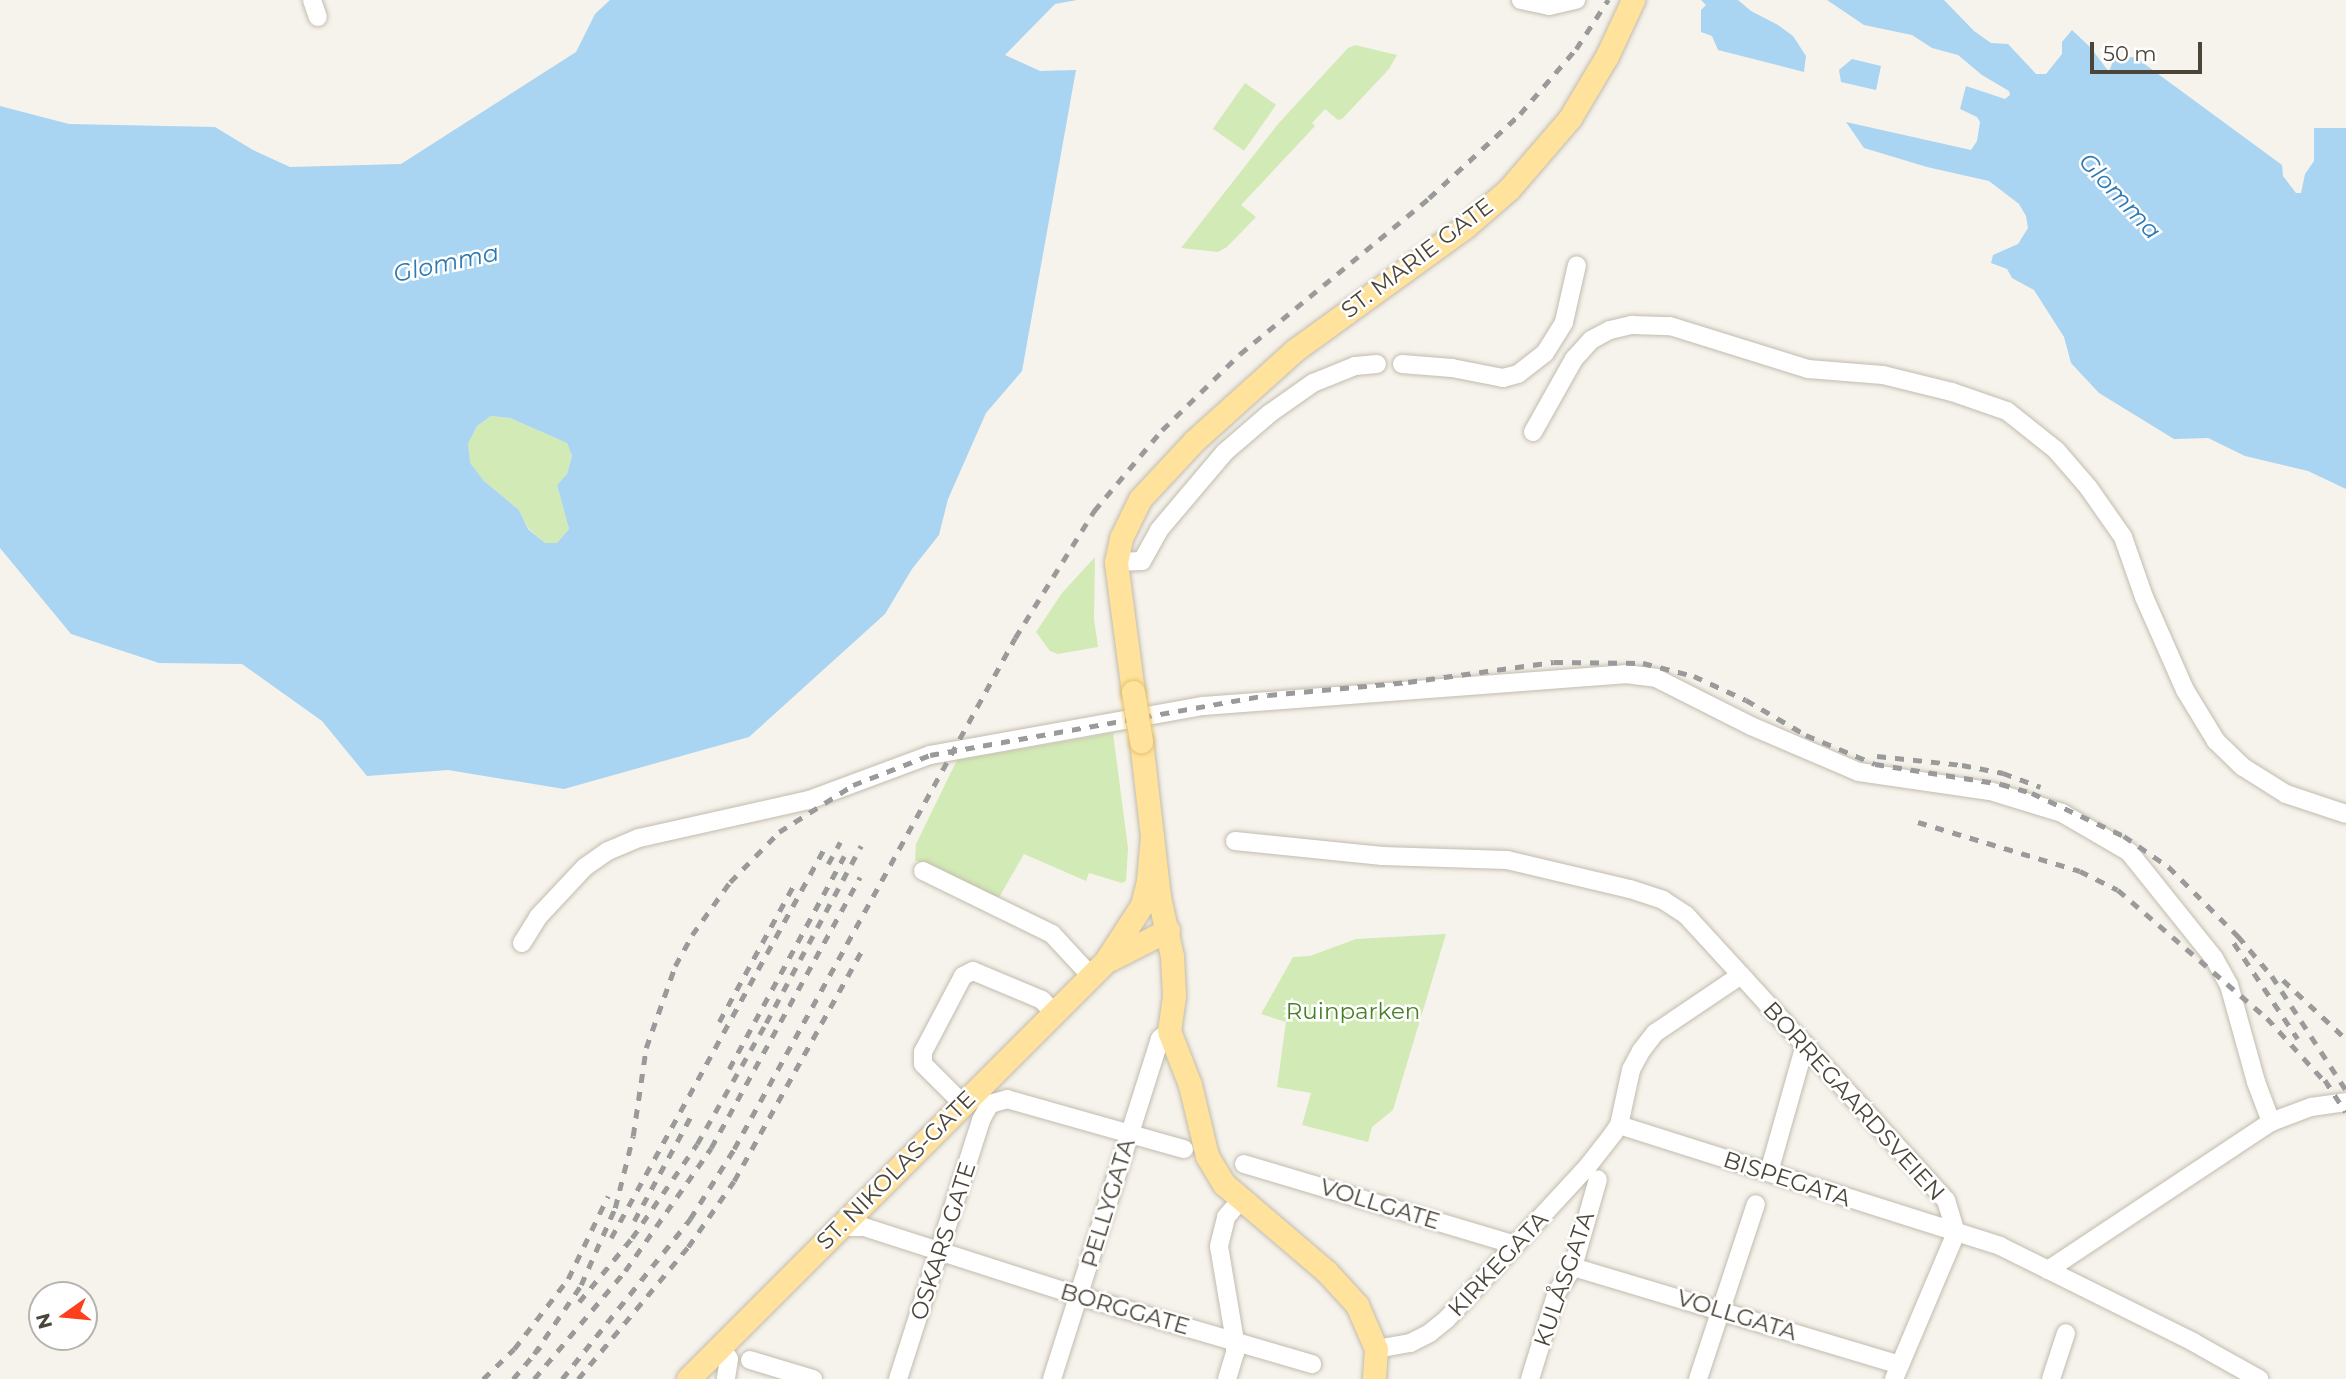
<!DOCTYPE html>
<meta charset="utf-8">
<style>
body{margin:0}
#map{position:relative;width:2346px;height:1379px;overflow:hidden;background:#f6f3ec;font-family:Montserrat,sans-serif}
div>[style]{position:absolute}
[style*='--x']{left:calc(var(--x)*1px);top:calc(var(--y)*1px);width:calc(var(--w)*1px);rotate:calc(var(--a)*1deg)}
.green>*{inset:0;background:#d2eab5;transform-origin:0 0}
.water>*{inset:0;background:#a9d4f2}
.roads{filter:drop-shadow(0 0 2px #c2bbae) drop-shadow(0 0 2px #c2bbae)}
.minor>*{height:18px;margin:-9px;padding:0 9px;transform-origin:9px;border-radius:9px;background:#fff}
.major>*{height:23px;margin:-11.5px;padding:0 11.5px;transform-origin:11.5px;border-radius:11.5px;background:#ffe39c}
.rail>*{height:4.5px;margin-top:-2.25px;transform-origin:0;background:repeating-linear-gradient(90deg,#9a9a9a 0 9px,transparent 0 18px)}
.bridges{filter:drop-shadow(0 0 2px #e6c16a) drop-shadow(0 0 2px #e6c16a)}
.major-bridge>*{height:23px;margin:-11.5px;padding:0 11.5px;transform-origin:11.5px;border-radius:11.5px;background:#ffe39c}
span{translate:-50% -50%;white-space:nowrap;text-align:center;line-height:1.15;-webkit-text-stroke:5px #fff;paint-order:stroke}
.street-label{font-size:23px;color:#4b4439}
.park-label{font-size:23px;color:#4a7f2a}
.water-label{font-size:24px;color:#2e7ab2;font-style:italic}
.north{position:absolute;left:28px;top:1281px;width:70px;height:70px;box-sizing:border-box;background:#fff;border:2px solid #b7b4b0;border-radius:50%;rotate:255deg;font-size:19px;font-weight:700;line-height:28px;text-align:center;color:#4b4439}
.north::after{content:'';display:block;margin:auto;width:24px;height:32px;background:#fc3f1d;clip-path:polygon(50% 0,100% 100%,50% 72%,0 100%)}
.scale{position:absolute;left:2090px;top:42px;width:112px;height:32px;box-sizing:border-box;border:4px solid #4b4439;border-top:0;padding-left:9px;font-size:21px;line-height:24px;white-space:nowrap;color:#4b4439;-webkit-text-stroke:5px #fff;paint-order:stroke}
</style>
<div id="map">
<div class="green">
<i style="clip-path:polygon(1355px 45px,1397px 55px,1389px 69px,1342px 119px,1338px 120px,1325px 109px,1312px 123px,1315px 126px,1241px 205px,1256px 217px,1227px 247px,1218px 252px,1181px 248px,1278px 124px,1348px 48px)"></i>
<i style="left:1245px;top:83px;width:38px;height:56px;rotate:35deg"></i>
<i style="clip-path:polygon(491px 416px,510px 418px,567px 443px,572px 456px,567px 474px,557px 485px,569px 529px,557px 543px,545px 543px,528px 528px,519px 510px,484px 481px,469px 463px,468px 444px,477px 426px)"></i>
<i style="clip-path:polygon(1095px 557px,1094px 619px,1098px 647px,1058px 654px,1050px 651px,1036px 632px,1062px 593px)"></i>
<i style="clip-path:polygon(1113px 733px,1128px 848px,1126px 881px,1122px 883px,1089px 873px,1086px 881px,1024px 854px,998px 899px,915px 860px,916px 844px,957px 760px)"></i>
<i style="clip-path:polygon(1446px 934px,1393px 1110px,1372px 1127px,1368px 1142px,1302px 1125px,1311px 1093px,1277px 1087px,1286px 1022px,1261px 1014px,1293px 957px,1310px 956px,1356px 939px)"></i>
</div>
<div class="water">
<i style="clip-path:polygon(evenodd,610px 0,1077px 0,1055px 4px,1005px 55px,1040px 71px,1076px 70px,1022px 371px,986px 413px,948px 499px,939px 535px,912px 569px,885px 614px,749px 737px,564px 789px,448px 770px,367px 776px,322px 721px,242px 664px,159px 663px,71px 634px,0 548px,0 106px,69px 124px,215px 127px,253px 150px,290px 167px,401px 164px,576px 52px,595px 14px,610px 0,491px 416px,510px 418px,567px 443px,572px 456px,567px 474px,557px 485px,569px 529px,557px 543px,545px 543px,528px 529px,519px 510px,484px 481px,470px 463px,468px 444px,477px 426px,491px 416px)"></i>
<i style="clip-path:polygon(1701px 0,1738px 0,1751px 11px,1778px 25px,1793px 36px,1806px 56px,1804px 72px,1718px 50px,1712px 36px,1701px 32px,1701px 10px,1706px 5px)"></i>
<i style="clip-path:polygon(1827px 0,1944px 0,1974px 31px,1991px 43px,2008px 44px,2036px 74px,2046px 74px,2062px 54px,2062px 42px,2072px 30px,2091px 48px,2109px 72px,2114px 58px,2135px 57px,2282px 165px,2283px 176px,2296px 193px,2301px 193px,2305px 174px,2314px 161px,2314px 128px,2346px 128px,2346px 489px,2308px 471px,2245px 456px,2208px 438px,2174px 439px,2099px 393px,2071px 363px,2064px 337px,2034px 290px,2012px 278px,2007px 269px,1991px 263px,1993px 255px,2018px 244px,2028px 228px,2026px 216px,2019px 204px,1989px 181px,1927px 167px,1864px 148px,1846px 122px,1971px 150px,1977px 141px,1980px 122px,1977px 117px,1960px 109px,1966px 86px,2005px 99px,2010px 95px,2009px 91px,1982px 75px,1958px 55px,1932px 48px,1912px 35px,1864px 25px)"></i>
<i style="clip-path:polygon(1852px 59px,1881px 66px,1876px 90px,1841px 82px,1839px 70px)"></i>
</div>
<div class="roads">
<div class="minor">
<i style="--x:312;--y:0;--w:18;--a:71"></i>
<i style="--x:1521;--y:0;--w:29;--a:12"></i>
<i style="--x:1549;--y:6;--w:28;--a:-13"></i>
<i style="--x:1402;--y:364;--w:50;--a:4.6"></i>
<i style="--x:1452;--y:368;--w:52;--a:11.1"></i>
<i style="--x:1503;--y:378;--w:16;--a:-15"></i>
<i style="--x:1518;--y:374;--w:34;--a:-38"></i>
<i style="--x:1545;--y:353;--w:36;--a:-58"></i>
<i style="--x:1564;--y:322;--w:58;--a:-77.2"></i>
<i style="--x:1533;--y:432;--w:84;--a:-60.7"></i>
<i style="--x:1574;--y:359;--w:25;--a:-48"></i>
<i style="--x:1591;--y:340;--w:21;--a:-28"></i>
<i style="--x:1610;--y:330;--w:23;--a:-13"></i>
<i style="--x:1632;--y:325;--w:38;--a:2"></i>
<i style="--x:1670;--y:326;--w:145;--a:17.3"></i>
<i style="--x:1808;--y:369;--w:75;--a:4.6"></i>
<i style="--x:1883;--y:375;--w:71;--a:13.8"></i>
<i style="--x:1952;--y:392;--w:58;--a:19.1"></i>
<i style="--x:2007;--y:411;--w:63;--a:38.5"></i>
<i style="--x:2056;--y:450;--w:49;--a:49.1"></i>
<i style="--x:2088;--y:487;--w:61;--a:55"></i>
<i style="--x:2123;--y:537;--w:64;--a:70.7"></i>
<i style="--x:2144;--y:597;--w:102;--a:66.2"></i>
<i style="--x:2185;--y:690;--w:60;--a:58.7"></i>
<i style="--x:2216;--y:741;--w:37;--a:44"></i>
<i style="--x:2243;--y:767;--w:51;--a:32.1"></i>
<i style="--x:2286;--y:794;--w:63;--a:18.4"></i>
<i style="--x:1116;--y:562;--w:26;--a:-2"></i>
<i style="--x:1142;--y:561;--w:35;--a:-61"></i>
<i style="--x:1159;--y:530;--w:102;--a:-49.8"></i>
<i style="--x:1225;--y:452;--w:58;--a:-40.8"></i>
<i style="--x:1269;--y:414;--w:54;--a:-35.2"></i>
<i style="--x:1313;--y:383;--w:45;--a:-22"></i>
<i style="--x:1355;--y:366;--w:22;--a:-5"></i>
<i style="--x:1235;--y:841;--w:148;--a:5.8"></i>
<i style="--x:1382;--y:856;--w:125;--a:1.8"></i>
<i style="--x:1507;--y:860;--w:126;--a:13.3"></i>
<i style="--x:1630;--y:889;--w:35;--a:18"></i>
<i style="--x:1663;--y:900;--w:27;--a:33"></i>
<i style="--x:1686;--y:915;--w:81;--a:47.5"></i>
<i style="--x:1741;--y:975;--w:104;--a:146"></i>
<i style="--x:1655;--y:1033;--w:23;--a:128"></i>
<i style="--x:1641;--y:1051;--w:21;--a:118"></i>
<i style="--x:1631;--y:1070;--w:56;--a:102.3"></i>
<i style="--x:1619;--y:1125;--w:11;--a:124"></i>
<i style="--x:1613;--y:1134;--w:41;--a:128"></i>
<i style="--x:1588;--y:1166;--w:208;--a:132.7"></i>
<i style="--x:1447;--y:1319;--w:22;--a:141"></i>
<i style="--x:1430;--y:1333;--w:22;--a:153"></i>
<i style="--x:1410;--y:1343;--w:35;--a:170"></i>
<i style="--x:923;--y:871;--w:144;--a:26"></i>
<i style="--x:1052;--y:934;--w:57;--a:47.1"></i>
<i style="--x:522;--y:943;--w:31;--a:-58"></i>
<i style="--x:538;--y:917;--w:69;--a:-46.8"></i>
<i style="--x:585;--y:867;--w:28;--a:-35"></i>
<i style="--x:608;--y:851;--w:34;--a:-23"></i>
<i style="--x:639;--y:838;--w:174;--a:-12.6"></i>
<i style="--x:809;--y:800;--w:129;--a:-20.4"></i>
<i style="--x:930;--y:755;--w:277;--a:-10.2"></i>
<i style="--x:1203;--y:706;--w:423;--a:-4.3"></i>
<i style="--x:1625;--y:674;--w:31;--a:7"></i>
<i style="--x:1656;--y:678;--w:106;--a:26.8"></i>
<i style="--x:1751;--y:726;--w:117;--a:23.1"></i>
<i style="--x:1859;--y:772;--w:132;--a:8.3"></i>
<i style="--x:1990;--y:791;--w:75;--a:17"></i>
<i style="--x:2062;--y:813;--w:78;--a:30.2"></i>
<i style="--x:2129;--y:852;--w:136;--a:51.3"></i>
<i style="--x:2214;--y:958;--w:31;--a:61"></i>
<i style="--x:2229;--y:985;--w:101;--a:74.4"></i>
<i style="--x:2256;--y:1082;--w:43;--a:69.4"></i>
<i style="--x:1741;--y:975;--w:304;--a:47.7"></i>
<i style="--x:1946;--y:1200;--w:34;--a:73"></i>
<i style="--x:962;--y:1103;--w:55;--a:-135"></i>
<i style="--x:923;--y:1064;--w:12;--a:-90"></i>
<i style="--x:923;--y:1052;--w:86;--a:-62.2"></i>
<i style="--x:963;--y:976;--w:11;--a:-27"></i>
<i style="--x:973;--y:971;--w:75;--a:22.8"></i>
<i style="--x:1042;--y:1000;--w:18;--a:47"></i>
<i style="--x:1619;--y:1125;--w:400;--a:17.6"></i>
<i style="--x:2000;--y:1246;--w:216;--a:26.4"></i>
<i style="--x:2193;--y:1342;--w:76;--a:29.3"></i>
<i style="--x:1244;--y:1164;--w:283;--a:16.6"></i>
<i style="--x:1769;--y:1172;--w:132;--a:-74.2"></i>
<i style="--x:837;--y:1227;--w:27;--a:0"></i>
<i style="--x:864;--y:1227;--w:226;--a:17.8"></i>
<i style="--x:1079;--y:1296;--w:243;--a:16.3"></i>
<i style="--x:1573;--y:1267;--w:341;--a:16.7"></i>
<i style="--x:2048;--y:1270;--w:268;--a:-33.6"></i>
<i style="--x:2271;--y:1122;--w:43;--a:-20.6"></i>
<i style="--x:2311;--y:1107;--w:35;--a:-8"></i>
<i style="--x:722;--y:1348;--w:13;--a:58"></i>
<i style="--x:729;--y:1359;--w:20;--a:99"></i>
<i style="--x:750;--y:1360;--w:66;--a:16.8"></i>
<i style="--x:898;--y:1379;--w:272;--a:-72.2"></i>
<i style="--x:981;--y:1120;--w:18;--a:-61"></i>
<i style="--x:990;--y:1104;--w:18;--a:-16"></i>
<i style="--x:1007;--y:1099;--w:184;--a:15.8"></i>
<i style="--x:1052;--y:1379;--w:357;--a:-72.4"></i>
<i style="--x:1160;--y:1039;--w:12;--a:-42"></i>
<i style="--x:1227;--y:1379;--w:27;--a:-73"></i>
<i style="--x:1235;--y:1353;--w:12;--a:-90"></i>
<i style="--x:1235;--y:1341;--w:96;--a:-99.6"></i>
<i style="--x:1219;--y:1246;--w:30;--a:-76"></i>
<i style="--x:1226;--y:1217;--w:23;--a:-49"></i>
<i style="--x:1530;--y:1379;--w:91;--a:-72.8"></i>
<i style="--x:1557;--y:1292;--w:30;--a:-57"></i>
<i style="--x:1573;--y:1267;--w:91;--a:-74.1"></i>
<i style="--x:1698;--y:1379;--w:184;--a:-71.7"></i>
<i style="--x:1894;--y:1379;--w:159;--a:-67"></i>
<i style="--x:2051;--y:1379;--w:48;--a:-71.9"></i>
</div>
<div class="major">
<i style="--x:1133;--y:692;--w:131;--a:-97.5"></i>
<i style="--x:1116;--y:562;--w:25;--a:-78"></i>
<i style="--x:1121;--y:538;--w:43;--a:-64"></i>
<i style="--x:1140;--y:499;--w:79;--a:-47"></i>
<i style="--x:1194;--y:441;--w:136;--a:-42"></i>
<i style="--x:1295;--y:350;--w:210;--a:-35.9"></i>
<i style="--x:1465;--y:227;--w:58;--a:-40.8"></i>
<i style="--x:1509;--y:189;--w:94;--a:-49.3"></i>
<i style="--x:1570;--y:118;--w:72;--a:-59.2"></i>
<i style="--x:1607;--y:56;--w:62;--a:-65.1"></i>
<i style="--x:1141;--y:741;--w:157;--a:83.4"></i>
<i style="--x:1159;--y:897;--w:60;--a:77.6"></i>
<i style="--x:1172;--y:956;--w:40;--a:87.1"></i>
<i style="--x:1174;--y:996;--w:35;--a:98"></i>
<i style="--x:1169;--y:1031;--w:58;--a:68.7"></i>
<i style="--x:1190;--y:1085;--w:73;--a:76.5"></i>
<i style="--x:1207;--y:1156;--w:33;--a:59"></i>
<i style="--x:1224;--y:1184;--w:135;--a:40.5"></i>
<i style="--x:1327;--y:1272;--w:45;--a:47.7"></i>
<i style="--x:1357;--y:1305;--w:48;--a:66.6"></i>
<i style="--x:1376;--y:1349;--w:30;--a:94"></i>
<i style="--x:1111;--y:959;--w:64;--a:-27"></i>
<i style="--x:688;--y:1379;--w:590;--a:-45"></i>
<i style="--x:1105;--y:962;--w:68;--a:-57"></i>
<i style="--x:1142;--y:905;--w:25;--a:-76"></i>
<i style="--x:1148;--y:881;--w:46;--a:-85"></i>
</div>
</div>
<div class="rail">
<i style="--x:1877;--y:756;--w:85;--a:6"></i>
<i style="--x:1962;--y:765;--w:42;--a:11"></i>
<i style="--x:2003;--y:773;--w:40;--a:20.2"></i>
<i style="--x:1918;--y:822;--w:169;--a:16.8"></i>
<i style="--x:2080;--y:871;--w:42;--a:26.6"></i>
<i style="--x:2118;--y:890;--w:196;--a:40.7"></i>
<i style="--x:2267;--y:1018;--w:93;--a:47.6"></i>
<i style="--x:828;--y:864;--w:25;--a:-61"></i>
<i style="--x:2234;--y:943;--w:115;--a:56.3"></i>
<i style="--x:2283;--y:980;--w:86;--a:43.1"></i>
<i style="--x:719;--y:1022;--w:161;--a:-61.4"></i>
<i style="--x:729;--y:1069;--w:242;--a:-61.6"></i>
<i style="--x:2325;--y:1080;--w:38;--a:57"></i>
<i style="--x:634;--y:1221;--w:119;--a:-61.5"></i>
<i style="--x:611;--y:1238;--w:447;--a:-61.3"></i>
<i style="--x:579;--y:1302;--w:83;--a:-50.4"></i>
<i style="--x:632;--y:1238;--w:114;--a:-55.3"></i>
<i style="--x:697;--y:1144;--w:139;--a:-60.3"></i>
<i style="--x:766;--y:1023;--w:201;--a:-61.8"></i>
<i style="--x:534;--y:1354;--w:83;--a:-55.7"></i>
<i style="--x:581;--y:1285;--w:84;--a:-66.2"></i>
<i style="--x:615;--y:1208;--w:74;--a:-76"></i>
<i style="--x:633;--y:1136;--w:89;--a:-81.6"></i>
<i style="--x:646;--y:1048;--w:87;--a:-70.5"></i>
<i style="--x:675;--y:966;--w:35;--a:-61"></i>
<i style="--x:692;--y:935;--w:65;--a:-54.4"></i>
<i style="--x:730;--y:882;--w:70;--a:-45.6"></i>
<i style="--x:779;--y:832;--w:88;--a:-32.4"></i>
<i style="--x:853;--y:785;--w:83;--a:-21.3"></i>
<i style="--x:930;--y:755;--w:343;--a:-10.1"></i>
<i style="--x:1268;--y:695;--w:141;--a:-5.3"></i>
<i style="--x:1408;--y:682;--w:147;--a:-7.8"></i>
<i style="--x:1554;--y:662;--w:89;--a:0.6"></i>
<i style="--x:1643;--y:663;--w:53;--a:14.3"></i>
<i style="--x:1694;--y:676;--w:57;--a:24.8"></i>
<i style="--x:1746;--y:700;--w:69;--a:30.3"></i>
<i style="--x:1806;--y:735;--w:75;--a:22.8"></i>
<i style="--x:1875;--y:764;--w:128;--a:9"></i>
<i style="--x:2001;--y:784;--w:32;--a:16"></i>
<i style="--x:2032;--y:793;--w:102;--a:25.1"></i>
<i style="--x:2124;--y:836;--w:55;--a:34.6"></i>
<i style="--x:2169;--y:867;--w:98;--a:45"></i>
<i style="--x:2238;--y:936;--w:52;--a:49.6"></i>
<i style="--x:2272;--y:976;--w:136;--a:57"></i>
<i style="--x:483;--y:1379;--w:43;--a:-44.1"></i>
<i style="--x:514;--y:1349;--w:88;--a:-52.4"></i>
<i style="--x:568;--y:1279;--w:92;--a:-64.3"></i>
<i style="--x:513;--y:1379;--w:42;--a:-49.8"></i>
<i style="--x:534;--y:1379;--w:141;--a:-49.9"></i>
<i style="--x:625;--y:1271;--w:150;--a:-55"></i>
<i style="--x:711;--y:1148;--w:309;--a:-61.2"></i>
<i style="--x:562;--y:1379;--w:205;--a:-51.3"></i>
<i style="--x:690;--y:1219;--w:83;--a:-57.8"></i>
<i style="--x:734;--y:1149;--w:583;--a:-61.19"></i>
<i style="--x:1015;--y:638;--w:150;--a:-58.1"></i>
<i style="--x:1094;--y:511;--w:106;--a:-50"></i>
<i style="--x:1162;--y:430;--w:109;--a:-44.3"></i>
<i style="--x:1240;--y:354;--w:245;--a:-39.5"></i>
<i style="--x:1429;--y:198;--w:124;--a:-42.7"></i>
<i style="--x:1520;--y:114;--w:86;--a:-49.3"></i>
<i style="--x:1576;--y:49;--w:59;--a:-56.9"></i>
<i style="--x:578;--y:1379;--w:172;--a:-50.2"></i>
<i style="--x:688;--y:1247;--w:80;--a:-55.1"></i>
<i style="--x:734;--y:1181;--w:264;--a:-61"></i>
</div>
<div class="bridges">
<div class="major-bridge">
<i style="--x:1133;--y:692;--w:50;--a:80.7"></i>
</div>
</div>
<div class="street-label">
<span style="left:1417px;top:258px;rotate:-37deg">ST. MARIE GATE</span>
<span style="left:1854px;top:1101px;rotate:48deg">BORREGAARDSVEIEN</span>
<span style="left:896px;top:1170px;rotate:-45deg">ST. NIKOLAS-GATE</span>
<span style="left:1787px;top:1179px;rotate:18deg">BISPEGATA</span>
<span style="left:1108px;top:1203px;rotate:-73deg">PELLYGATA</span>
<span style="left:1380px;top:1204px;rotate:17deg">VOLLGATE</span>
<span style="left:943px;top:1241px;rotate:-72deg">OSKARS GATE</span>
<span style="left:1498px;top:1264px;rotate:-47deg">KIRKEGATA</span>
<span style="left:1564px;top:1279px;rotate:-71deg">KULÅSGATA</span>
<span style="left:1125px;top:1309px;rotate:16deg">BORGGATE</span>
<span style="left:1737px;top:1315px;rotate:17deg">VOLLGATA</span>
</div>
<div class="park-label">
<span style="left:1353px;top:1011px">Ruinparken</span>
</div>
<div class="water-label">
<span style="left:2120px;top:196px;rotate:47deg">Glomma</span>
<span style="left:446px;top:263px;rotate:-12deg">Glomma</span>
</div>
<div class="north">N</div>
<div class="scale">50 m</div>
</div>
